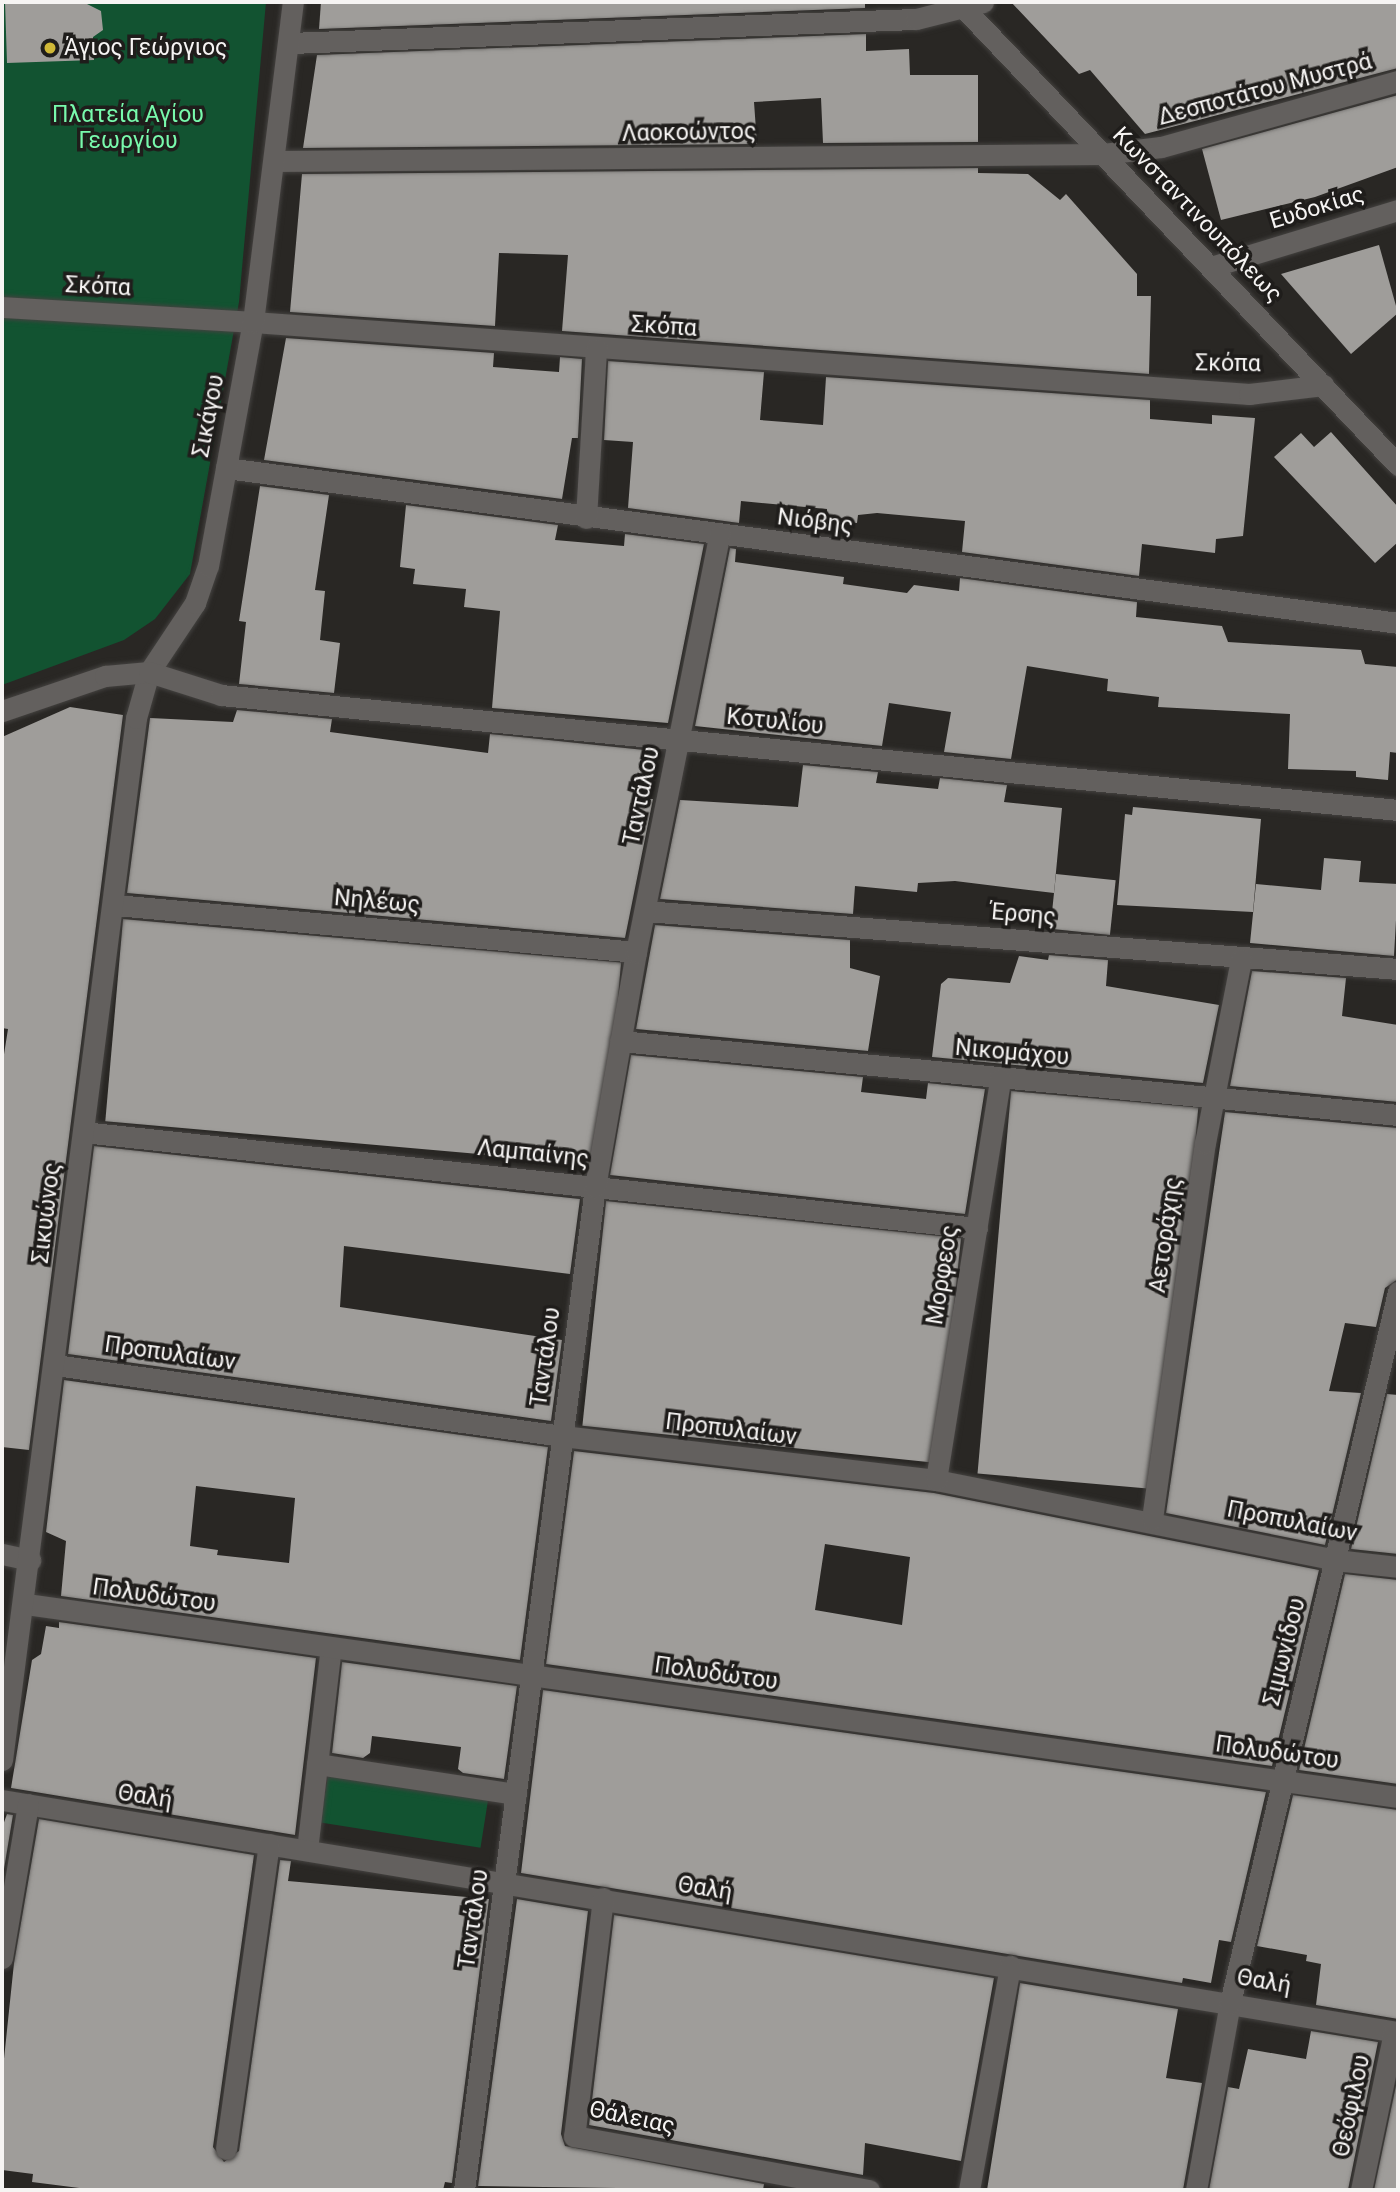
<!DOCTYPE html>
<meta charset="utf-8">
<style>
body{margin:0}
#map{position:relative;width:1400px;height:2192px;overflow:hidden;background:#292724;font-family:Roboto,sans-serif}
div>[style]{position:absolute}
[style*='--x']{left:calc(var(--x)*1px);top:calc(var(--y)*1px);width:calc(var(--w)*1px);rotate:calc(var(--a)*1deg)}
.green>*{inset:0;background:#125331;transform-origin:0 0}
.building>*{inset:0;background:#9f9d9a;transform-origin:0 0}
.roads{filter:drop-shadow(0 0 2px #444240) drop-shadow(0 0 2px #444240)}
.pedestrian>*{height:21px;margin:-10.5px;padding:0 10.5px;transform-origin:10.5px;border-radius:10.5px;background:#63605e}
.minor>*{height:21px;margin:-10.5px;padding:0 10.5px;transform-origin:10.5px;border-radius:10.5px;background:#63605e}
.tertiary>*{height:21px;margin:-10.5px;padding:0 10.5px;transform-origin:10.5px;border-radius:10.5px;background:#63605e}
.dots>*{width:19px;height:19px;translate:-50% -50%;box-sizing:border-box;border:4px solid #1f1d1b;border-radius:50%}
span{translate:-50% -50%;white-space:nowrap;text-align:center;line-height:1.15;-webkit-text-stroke:7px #1f1d1b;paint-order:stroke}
.poi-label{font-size:23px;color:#f6f4f3}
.left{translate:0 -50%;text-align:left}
.street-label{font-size:23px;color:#f6f4f3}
.park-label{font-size:23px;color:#78f9ac}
.frame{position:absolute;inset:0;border:4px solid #f6f4f3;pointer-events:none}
</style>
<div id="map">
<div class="green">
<i style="clip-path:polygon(2px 2px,266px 2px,239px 302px,190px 574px,155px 619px,124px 640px,2px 685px)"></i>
<i style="left:328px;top:1775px;width:162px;height:48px;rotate:9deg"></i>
</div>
<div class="building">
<i style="clip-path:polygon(5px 2px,83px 2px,101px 11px,103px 30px,93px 37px,94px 60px,7px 63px)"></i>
<i style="clip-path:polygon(321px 2px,865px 2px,865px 8px,319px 29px)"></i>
<i style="clip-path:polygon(1011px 2px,1398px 2px,1398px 68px,1145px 134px,1090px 70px,1079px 74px)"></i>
<i style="clip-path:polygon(866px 34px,866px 51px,909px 49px,910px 75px,978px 75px,978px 142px,823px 143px,821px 98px,754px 102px,757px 144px,303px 148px,317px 55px)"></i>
<i style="clip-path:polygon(1398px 95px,1398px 167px,1315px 197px,1221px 220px,1202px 149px)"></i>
<i style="clip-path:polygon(978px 168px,978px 173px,1028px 174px,1060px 200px,1066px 194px,1137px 274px,1137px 296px,1151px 296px,1149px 374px,562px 331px,568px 255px,499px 253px,495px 326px,290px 312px,302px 174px)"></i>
<i style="clip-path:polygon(1379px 245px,1398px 313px,1351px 354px,1281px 274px)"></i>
<i style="clip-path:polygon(286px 338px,494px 353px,493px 367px,559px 372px,560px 357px,582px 359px,578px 438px,572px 438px,562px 499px,264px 460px)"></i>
<i style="clip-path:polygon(608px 361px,764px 372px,760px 420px,823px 425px,826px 377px,1150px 400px,1150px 419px,1212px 424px,1212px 415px,1255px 418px,1243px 536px,1216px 539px,1215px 553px,1142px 544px,1139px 576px,962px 552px,965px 521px,877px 513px,858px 515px,857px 523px,827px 520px,827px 509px,741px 501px,739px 523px,628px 508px,633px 442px,604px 440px)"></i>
<i style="clip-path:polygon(1331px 432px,1398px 507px,1398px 542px,1375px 563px,1274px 457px,1301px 433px,1314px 447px)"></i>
<i style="clip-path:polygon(260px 486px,329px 495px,315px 590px,325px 591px,320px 640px,340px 643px,334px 693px,239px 684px,246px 622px,239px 621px)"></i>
<i style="clip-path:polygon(406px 505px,558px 525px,555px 540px,624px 546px,625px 534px,704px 544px,668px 723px,492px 708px,500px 611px,464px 607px,466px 589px,413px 584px,415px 569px,400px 567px)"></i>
<i style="clip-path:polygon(730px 548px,736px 549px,735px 562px,844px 577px,843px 584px,907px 593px,914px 585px,959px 591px,960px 578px,1137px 602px,1136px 617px,1222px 626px,1228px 642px,1361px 650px,1365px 664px,1398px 667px,1398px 753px,1390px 752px,1388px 780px,1356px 777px,1356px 771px,1288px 769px,1290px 714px,1158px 707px,1159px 697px,1107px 691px,1108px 679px,1027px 666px,1011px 759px,944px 752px,951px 712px,889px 703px,882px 746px,695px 726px)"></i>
<i style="clip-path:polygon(70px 707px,123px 715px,29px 1450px,2px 1447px,2px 1067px,8px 1029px,2px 1028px,2px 737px)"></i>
<i style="clip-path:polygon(237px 710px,332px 719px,330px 732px,488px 753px,490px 734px,654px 751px,646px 799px,653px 799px,625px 938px,127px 893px,150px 718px,233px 722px)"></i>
<i style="clip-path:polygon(803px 765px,878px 772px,876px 783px,938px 789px,940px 778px,1007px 785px,1004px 802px,1062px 808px,1054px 893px,955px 881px,918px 883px,917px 892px,855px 886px,853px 914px,660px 899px,680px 800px,798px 807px)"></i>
<i style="clip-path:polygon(1133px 807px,1261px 819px,1253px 912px,1117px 905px,1125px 814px,1132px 815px)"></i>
<i style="clip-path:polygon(1324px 858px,1361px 861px,1359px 882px,1398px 884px,1394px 956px,1250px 943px,1256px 884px,1321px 890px)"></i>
<i style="left:1056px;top:874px;width:60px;height:55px;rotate:6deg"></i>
<i style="left:123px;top:919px;width:500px;height:203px;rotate:5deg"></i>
<i style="clip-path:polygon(655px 925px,850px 940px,850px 968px,880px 976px,868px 1051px,636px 1029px)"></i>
<i style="clip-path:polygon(1049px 955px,1108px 960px,1106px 986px,1219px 1005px,1203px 1083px,932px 1057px,941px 984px,948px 978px,1010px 983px,1019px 956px,1048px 960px)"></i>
<i style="clip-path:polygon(1252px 971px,1346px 978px,1342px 1016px,1398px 1025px,1398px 1102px,1230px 1086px)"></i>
<i style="clip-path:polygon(631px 1055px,863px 1077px,861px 1092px,926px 1099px,928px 1083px,985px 1089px,965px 1214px,610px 1175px)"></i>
<i style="left:1011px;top:1091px;width:188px;height:384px;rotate:5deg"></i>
<i style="clip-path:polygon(1225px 1112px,1398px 1128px,1398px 1279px,1385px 1288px,1376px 1327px,1345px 1323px,1329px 1391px,1361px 1393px,1325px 1545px,1166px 1513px)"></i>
<i style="clip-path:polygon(94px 1146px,580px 1199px,570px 1274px,344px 1246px,340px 1307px,562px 1340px,551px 1421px,68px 1354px)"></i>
<i style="left:606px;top:1201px;width:357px;height:226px;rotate:6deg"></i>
<i style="clip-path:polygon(evenodd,64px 1380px,548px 1447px,520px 1660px,61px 1596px,66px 1541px,46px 1532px,64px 1380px,196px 1486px,295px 1498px,289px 1563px,217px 1555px,218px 1550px,190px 1546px,196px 1486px)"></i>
<i style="clip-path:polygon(1387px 1394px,1398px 1395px,1398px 1554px,1351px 1549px)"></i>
<i style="clip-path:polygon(evenodd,574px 1451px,934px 1493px,1319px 1570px,1272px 1766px,546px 1664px,574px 1451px,825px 1544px,910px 1557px,902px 1625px,815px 1610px,825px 1544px)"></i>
<i style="clip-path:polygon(1345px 1574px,1398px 1580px,1398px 1784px,1299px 1770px)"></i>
<i style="clip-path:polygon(59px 1622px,316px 1658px,295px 1835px,11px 1788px,32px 1660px,41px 1654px,46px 1626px,59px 1628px)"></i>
<i style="clip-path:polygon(342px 1662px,517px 1686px,504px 1779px,463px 1773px,458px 1769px,461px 1747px,372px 1736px,370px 1753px,363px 1758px,332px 1753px)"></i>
<i style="clip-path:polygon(543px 1690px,1266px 1792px,1231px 1942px,1219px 1940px,1211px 1983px,1183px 1978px,1182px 1983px,521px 1873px)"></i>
<i style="clip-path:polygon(1293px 1795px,1398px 1810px,1398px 2019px,1316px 2005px,1321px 1964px,1306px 1961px,1307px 1955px,1257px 1946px)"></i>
<i style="clip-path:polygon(7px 1814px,13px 1815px,2px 1881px,2px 1828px)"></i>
<i style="clip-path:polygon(39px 1819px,254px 1855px,213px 2147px,224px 2162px,239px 2151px,280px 1860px,291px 1861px,288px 1881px,489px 1899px,452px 2183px,445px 2182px,443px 2190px,95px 2190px,32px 2182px,33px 2174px,2px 2170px,2px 2078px,14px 1963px)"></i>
<i style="clip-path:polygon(517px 1899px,588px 1911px,561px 2134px,565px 2146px,764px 2184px,763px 2190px,478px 2186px)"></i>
<i style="clip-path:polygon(614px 1915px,994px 1978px,961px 2161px,865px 2143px,863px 2175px,589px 2125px)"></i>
<i style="clip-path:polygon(1020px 1983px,1178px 2009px,1166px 2078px,1202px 2083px,1183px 2190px,987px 2190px)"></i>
<i style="clip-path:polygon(1311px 2031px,1378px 2042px,1348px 2190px,1209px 2190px,1228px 2087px,1239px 2089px,1248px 2049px,1306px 2059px)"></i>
<i style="clip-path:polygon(1398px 2076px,1398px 2190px,1374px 2190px)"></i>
</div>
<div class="roads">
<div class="pedestrian">
<i style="--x:2;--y:307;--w:251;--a:3.4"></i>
<i style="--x:317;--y:1764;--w:201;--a:8.6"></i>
<i style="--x:307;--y:1850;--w:204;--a:-83.3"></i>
</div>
<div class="minor">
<i style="--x:290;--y:43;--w:626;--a:-2.2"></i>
<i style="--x:916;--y:19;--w:69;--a:-14.2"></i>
<i style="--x:275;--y:161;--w:828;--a:-0.48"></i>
<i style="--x:1103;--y:154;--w:58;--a:-6.9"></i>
<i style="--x:1161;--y:147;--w:246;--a:-15.6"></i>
<i style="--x:1211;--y:267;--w:195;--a:-17"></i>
<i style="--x:253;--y:322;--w:999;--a:4.13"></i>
<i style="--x:1249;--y:394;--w:75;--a:-6.9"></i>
<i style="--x:226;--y:468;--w:1182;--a:7.53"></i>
<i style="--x:586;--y:518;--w:169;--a:-86.6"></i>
<i style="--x:115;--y:905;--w:523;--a:5.15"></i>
<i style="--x:645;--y:911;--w:755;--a:4.4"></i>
<i style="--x:620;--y:1041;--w:782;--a:5.43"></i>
<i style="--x:83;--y:1132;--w:899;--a:6.13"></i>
<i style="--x:55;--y:1365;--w:512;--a:7.97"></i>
<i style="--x:562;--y:1436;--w:377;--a:6.7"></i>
<i style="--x:936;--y:1480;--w:407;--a:11.3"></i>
<i style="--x:1335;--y:1560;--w:63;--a:6.3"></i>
<i style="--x:936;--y:1480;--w:406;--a:-80.9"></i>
<i style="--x:1152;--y:1519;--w:380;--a:-82"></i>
<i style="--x:1205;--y:1143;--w:187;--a:-78.9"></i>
<i style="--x:2;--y:1554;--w:29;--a:12"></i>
<i style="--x:26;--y:1604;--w:1386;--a:8.01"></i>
<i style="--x:2;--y:1760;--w:1051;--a:-82.67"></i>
<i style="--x:136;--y:718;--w:48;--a:-74.2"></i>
<i style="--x:149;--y:672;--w:83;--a:-56.3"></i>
<i style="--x:195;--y:603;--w:39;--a:-71"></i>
<i style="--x:208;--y:566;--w:248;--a:-79.6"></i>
<i style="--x:253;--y:322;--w:322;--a:-82.9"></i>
<i style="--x:2;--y:1800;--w:1415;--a:9.44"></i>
<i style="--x:603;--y:1898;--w:240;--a:96.9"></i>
<i style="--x:574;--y:2136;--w:300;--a:10.4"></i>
<i style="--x:2;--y:1958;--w:156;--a:-80.4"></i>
<i style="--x:226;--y:2149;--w:308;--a:-82"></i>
<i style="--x:464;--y:2190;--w:1012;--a:-82.56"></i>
<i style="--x:595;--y:1187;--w:239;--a:-80.1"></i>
<i style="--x:636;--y:952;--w:424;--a:-78.7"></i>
<i style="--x:969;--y:2190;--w:228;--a:-79.6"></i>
<i style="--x:1196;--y:2190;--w:190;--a:-79.7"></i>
<i style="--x:1230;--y:2003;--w:731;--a:-76.71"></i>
<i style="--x:1361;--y:2190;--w:161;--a:-78.2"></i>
</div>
<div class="tertiary">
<i style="--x:958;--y:2;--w:639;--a:46.46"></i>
<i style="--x:2;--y:711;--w:109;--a:-18.8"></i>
<i style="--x:105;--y:676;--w:44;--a:-5.2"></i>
<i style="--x:149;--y:672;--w:76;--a:17.7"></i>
<i style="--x:221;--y:695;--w:1183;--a:5.58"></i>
</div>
</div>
<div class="dots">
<i style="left:50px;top:48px;background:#d0b837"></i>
</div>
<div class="poi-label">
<span class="left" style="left:64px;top:48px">Άγιος Γεώργιος</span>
</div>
<div class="street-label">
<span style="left:1265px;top:90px;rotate:-15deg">Δεσποτάτου Μυστρά</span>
<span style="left:689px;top:133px;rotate:-1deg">Λαοκοώντος</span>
<span style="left:1317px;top:208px;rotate:-17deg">Ευδοκίας</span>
<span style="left:1197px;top:215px;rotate:46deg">Κωνσταντινουπόλεως</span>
<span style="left:98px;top:287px;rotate:3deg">Σκόπα</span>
<span style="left:664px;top:327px;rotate:4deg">Σκόπα</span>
<span style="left:1228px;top:364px;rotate:1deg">Σκόπα</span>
<span style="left:209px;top:416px;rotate:-79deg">Σικάγου</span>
<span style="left:815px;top:522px;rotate:7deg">Νιόβης</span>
<span style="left:775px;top:722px;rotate:6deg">Κοτυλίου</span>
<span style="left:642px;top:796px;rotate:-78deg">Ταντάλου</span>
<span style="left:377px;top:902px;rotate:5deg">Νηλέως</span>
<span style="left:1023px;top:915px;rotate:5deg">Έρσης</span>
<span style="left:1012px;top:1053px;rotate:5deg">Νικομάχου</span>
<span style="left:533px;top:1154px;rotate:6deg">Λαμπαίνης</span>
<span style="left:47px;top:1213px;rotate:-83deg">Σικυώνος</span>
<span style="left:1166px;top:1235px;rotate:-82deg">Αετοράχης</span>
<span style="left:943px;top:1275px;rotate:-81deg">Μορφεος</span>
<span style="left:170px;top:1354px;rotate:8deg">Προπυλαίων</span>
<span style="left:546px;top:1357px;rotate:-82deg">Ταντάλου</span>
<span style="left:731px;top:1430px;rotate:7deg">Προπυλαίων</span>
<span style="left:1292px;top:1522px;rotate:11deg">Προπυλαίων</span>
<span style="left:154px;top:1596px;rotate:8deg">Πολυδώτου</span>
<span style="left:1285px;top:1652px;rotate:-76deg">Σιμωνίδου</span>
<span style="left:716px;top:1674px;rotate:8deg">Πολυδώτου</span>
<span style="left:1277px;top:1753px;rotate:8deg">Πολυδώτου</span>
<span style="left:145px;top:1797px;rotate:9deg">Θαλή</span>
<span style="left:705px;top:1889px;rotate:9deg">Θαλή</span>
<span style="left:474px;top:1919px;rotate:-82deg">Ταντάλου</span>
<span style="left:1264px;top:1982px;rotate:10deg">Θαλή</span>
<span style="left:1352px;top:2106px;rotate:-78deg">Θεόφιλου</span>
<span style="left:632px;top:2118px;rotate:12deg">Θάλειας</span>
</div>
<div class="park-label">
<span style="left:128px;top:128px">Πλατεία Αγίου<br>Γεωργίου</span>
</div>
<div class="frame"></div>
</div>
